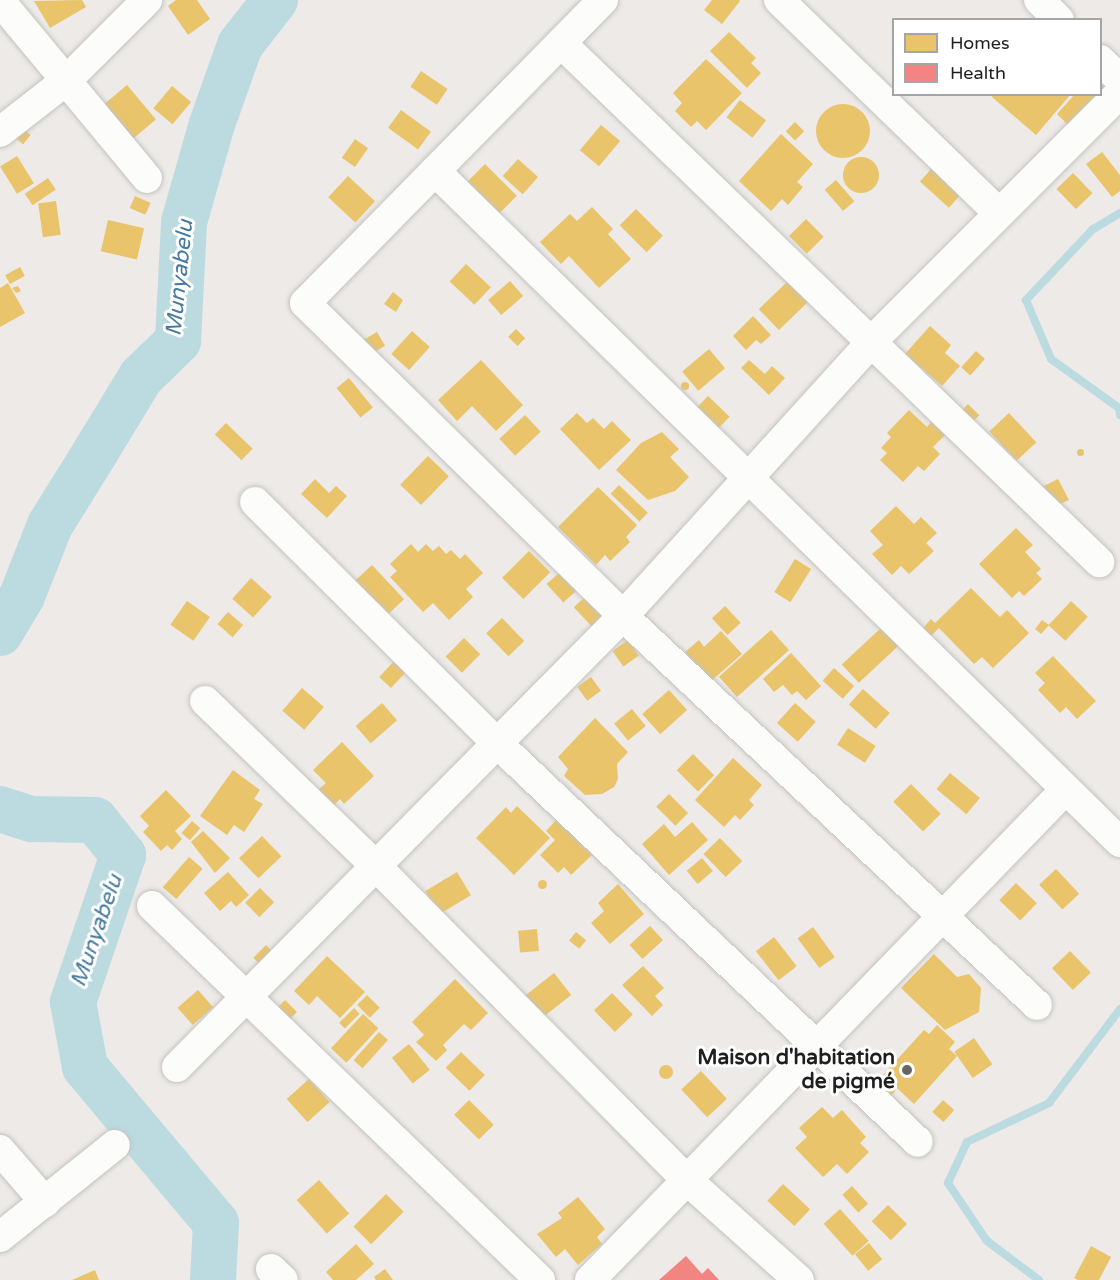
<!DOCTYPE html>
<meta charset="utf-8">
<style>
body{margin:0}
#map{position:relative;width:1120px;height:1280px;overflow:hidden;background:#edeae7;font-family:"Varela Round",sans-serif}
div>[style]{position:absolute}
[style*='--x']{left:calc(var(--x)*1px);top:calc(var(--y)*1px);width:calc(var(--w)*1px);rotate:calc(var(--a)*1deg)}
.homes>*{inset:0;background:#e9c46a;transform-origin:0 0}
.round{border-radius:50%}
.health>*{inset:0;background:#f28482}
.stream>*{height:8px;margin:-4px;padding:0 4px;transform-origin:4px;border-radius:4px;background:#bbdbe0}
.river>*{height:46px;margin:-23px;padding:0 23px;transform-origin:23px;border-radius:23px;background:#bbdbe0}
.roads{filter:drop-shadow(0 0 2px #c4c3c2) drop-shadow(0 0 2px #c4c3c2)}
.minor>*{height:30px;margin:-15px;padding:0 15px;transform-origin:15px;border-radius:15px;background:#fcfcfb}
.dots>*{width:16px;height:16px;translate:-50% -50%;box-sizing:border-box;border:3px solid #fff;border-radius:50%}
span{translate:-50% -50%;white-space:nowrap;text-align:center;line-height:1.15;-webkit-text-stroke:6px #fff;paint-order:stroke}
.poi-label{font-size:21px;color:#1f1f1f;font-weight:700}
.right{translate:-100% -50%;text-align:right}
.water-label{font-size:22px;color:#467a9e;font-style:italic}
.legend{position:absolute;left:892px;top:18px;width:210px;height:78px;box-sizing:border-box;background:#fff;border:2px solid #a5a5a5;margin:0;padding:8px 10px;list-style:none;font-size:18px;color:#1f1f1f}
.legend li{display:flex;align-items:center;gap:12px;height:30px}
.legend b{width:30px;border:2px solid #a5a5a5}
</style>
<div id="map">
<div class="homes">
<i style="clip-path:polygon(82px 0,86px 7px,50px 28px,34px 1px)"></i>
<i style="clip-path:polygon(176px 0,197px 0,210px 19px,188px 35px,168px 6px)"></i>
<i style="clip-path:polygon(712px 0,739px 0,740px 1px,722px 24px,704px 10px)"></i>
<i style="clip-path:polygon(729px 32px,756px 58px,751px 63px,761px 73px,747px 88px,710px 51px)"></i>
<i style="clip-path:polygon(706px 59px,742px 93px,706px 130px,697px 121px,691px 127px,675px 111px,682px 103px,673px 93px)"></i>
<i style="left:421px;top:71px;width:32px;height:19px;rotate:34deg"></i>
<i style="clip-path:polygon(1100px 83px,1110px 92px,1073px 130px,1057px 114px,1075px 94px,1100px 94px)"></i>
<i style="left:127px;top:85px;width:45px;height:30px;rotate:50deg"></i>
<i style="left:172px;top:86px;width:25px;height:29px;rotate:40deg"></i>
<i style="clip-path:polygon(994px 94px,1071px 94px,1036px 135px,992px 97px)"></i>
<i style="left:740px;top:100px;width:33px;height:22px;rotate:38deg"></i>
<i class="round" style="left:816px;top:104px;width:54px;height:54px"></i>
<i style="left:401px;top:110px;width:37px;height:22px;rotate:36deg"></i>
<i style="left:795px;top:122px;width:13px;height:13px;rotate:45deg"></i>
<i style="left:601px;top:125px;width:25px;height:33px;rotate:40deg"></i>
<i style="left:22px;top:128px;width:11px;height:12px;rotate:38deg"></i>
<i style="clip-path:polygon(781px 134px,813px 164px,797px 182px,803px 187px,788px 205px,782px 199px,771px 211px,739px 181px)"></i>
<i style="left:355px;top:139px;width:16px;height:23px;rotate:35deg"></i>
<i style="clip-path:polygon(1102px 152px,1120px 175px,1120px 191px,1112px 197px,1086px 164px)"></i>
<i style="left:17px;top:156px;width:32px;height:20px;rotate:58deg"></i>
<i class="round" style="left:843px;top:157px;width:36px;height:36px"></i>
<i style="left:518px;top:159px;width:27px;height:23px;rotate:42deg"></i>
<i style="left:485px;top:164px;width:45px;height:25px;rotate:45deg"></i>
<i style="left:934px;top:166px;width:39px;height:21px;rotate:42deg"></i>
<i style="left:1073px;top:173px;width:28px;height:23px;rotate:46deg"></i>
<i style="left:348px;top:176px;width:37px;height:29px;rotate:43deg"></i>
<i style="left:48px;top:178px;width:14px;height:28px;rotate:56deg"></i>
<i style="left:836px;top:180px;width:28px;height:15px;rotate:49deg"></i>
<i style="left:135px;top:196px;width:17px;height:13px;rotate:24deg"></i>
<i style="left:56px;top:201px;width:34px;height:18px;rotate:82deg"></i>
<i style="clip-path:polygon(592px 207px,613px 229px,608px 234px,631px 259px,599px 288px,569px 256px,561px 264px,540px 242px,570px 214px,577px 221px)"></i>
<i style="left:636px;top:209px;width:38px;height:23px;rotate:45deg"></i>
<i style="left:806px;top:219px;width:25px;height:24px;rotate:45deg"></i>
<i style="left:108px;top:220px;width:37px;height:32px;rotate:13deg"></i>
<i style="left:466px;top:264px;width:34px;height:24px;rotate:43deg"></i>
<i style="left:20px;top:267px;width:10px;height:17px;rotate:61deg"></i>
<i style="left:789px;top:280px;width:29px;height:42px;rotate:46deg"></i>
<i style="left:510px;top:281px;width:20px;height:29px;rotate:49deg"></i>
<i style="clip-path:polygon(8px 283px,25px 313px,0 327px,0 288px)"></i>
<i style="clip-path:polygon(18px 286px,21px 291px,16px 293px,12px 288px)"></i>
<i style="clip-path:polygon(393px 292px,403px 300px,396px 312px,384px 304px)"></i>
<i style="clip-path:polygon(753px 316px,771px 335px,761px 344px,756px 340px,746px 350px,733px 336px)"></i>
<i style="clip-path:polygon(930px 326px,951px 345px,945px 353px,960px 366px,942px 386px,905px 354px)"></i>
<i style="left:516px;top:329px;width:13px;height:11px;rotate:45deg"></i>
<i style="left:412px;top:331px;width:24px;height:31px;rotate:42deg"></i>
<i style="left:377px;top:332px;width:16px;height:15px;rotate:60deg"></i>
<i style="left:709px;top:349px;width:25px;height:35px;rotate:50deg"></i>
<i style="left:976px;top:351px;width:12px;height:22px;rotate:42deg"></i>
<i style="clip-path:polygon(481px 360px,523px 405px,496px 431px,472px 406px,457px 421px,438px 400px)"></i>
<i style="clip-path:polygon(749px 360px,765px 374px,772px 366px,785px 378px,769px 395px,741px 368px)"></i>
<i style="left:349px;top:378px;width:38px;height:16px;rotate:51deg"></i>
<i class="round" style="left:681px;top:382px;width:8px;height:8px"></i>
<i style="left:708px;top:396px;width:30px;height:16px;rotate:44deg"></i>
<i style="left:968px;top:404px;width:16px;height:12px;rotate:45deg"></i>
<i style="clip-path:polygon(909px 410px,927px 427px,931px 422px,945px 435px,933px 447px,940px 454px,924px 471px,918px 466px,903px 482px,880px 460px,887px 453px,881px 448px,891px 437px,887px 433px)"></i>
<i style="clip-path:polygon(577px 413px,587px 423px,593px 418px,604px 429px,612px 421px,631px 440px,599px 470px,560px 429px)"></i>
<i style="left:1009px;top:413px;width:40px;height:27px;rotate:47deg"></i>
<i style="left:525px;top:415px;width:23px;height:35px;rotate:47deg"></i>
<i style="left:226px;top:423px;width:37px;height:16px;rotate:44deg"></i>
<i style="clip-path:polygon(662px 432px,679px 449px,670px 457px,689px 477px,675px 491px,648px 500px,616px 470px,641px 443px)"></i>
<i class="round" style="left:1076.5px;top:448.5px;width:7px;height:7px"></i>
<i style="left:428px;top:456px;width:29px;height:40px;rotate:44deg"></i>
<i style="clip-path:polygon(315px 479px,329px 493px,336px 486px,347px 496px,327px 518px,301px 494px)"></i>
<i style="clip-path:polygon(1058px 479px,1069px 500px,1060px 504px,1032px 492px)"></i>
<i style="left:619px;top:485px;width:40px;height:12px;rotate:44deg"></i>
<i style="clip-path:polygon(598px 487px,637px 525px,626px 537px,630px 542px,610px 561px,605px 555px,596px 565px,558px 527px)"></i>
<i style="clip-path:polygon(896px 506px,914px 524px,921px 517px,937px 533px,926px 543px,934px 551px,909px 574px,901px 566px,892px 575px,872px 554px,883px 545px,870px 531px)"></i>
<i style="clip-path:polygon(1016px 528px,1033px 545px,1025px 552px,1041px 569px,1036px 573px,1042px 579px,1024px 596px,1019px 591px,1012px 598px,979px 564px)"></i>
<i style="clip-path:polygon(411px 544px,418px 552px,426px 544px,433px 551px,439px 546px,446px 554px,451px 550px,460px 559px,465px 554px,483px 573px,466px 589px,473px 597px,449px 620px,433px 603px,423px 612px,390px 577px,397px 571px,390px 564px)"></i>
<i style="left:529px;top:551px;width:30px;height:38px;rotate:45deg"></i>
<i style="left:795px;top:559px;width:19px;height:39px;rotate:32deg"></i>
<i style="left:372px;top:565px;width:47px;height:25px;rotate:47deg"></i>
<i style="left:560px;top:572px;width:25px;height:18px;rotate:48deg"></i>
<i style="left:251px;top:578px;width:28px;height:28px;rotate:42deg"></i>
<i style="clip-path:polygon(971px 588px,1000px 617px,1007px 610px,1029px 633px,993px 668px,982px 657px,974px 664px,939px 628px,931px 636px,923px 628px,931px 619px,935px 623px)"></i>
<i style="left:587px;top:595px;width:26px;height:18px;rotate:47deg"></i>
<i style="left:187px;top:601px;width:28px;height:29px;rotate:35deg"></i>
<i style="left:1071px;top:601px;width:23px;height:33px;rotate:43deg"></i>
<i style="left:725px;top:606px;width:23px;height:18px;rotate:47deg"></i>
<i style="left:228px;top:612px;width:20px;height:16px;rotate:41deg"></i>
<i style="left:502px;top:618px;width:32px;height:22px;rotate:46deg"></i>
<i style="clip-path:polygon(1042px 620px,1049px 625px,1041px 634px,1035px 629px)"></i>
<i style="left:882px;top:627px;width:25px;height:55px;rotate:47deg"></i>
<i style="left:771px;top:630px;width:27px;height:70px;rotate:48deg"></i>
<i style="clip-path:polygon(721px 631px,742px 654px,711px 681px,685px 652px,699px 640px,704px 647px)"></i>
<i style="left:464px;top:638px;width:23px;height:26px;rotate:45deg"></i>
<i style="left:628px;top:640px;width:19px;height:19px;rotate:55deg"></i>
<i style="clip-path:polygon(791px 653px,821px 686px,806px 700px,797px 691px,792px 695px,783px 685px,774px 692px,763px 679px)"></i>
<i style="clip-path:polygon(1053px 656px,1096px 701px,1077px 719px,1066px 707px,1060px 713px,1038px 690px,1045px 683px,1035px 673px)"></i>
<i style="left:397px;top:658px;width:16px;height:26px;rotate:43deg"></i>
<i style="left:834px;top:668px;width:27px;height:17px;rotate:42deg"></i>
<i style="left:591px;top:677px;width:17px;height:17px;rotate:54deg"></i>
<i style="left:302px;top:688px;width:29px;height:30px;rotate:41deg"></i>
<i style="left:863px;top:689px;width:36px;height:21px;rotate:42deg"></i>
<i style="left:669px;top:690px;width:27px;height:36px;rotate:48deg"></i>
<i style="left:382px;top:703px;width:23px;height:35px;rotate:49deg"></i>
<i style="left:795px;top:703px;width:28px;height:27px;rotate:42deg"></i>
<i style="left:632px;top:709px;width:22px;height:23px;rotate:51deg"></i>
<i style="clip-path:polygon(595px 718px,628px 752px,617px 764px,618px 779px,614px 787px,602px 794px,585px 795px,564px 776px,568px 769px,558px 757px)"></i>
<i style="left:848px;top:728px;width:33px;height:20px;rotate:33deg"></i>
<i style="clip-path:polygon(342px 742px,374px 776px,344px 804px,340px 799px,331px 808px,316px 792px,326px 783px,313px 770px)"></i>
<i style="left:693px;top:754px;width:30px;height:23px;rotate:45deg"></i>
<i style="clip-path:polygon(733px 758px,762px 785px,749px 800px,754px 805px,740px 820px,735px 815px,724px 827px,695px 800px)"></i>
<i style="clip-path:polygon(233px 770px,260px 790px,254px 799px,263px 804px,244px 832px,234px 825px,227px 835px,200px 816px)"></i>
<i style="left:950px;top:773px;width:39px;height:21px;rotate:40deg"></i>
<i style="left:911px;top:784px;width:42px;height:25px;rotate:45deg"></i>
<i style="clip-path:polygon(166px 790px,191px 816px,175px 831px,182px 839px,172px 850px,167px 845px,161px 851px,143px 832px,149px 826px,140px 816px)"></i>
<i style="left:669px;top:794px;width:27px;height:18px;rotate:45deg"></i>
<i style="clip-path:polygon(517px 806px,550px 838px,514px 875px,476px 838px,506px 807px,511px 813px)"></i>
<i style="clip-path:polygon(557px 819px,592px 855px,571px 875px,564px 867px,558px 873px,540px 855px,555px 840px,546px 831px)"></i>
<i style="left:192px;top:821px;width:11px;height:16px;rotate:41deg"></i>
<i style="clip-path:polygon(692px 822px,708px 840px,669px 875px,642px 844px,664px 824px,675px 837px)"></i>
<i style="clip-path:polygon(203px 831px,230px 858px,215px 873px,191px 842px)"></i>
<i style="left:262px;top:836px;width:28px;height:32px;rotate:46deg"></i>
<i style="left:720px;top:838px;width:32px;height:23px;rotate:46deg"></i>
<i style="left:189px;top:857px;width:18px;height:40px;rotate:41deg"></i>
<i style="left:702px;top:858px;width:17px;height:20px;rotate:50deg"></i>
<i style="left:1056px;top:869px;width:34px;height:23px;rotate:47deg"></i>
<i style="clip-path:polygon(228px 872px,249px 895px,236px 907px,231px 901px,220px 911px,204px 893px)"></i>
<i style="left:457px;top:872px;width:27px;height:37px;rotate:59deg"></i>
<i class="round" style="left:537.5px;top:879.5px;width:9px;height:9px"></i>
<i style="left:1016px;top:883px;width:29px;height:24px;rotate:44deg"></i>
<i style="clip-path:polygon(618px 884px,644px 914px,610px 944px,591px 923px,604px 911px,598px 903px)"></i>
<i style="left:260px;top:888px;width:20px;height:21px;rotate:45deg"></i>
<i style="left:650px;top:926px;width:19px;height:28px;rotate:47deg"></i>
<i style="left:813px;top:927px;width:37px;height:19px;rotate:54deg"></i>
<i style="left:537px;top:929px;width:22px;height:19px;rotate:85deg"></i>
<i style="left:576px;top:932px;width:13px;height:11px;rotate:39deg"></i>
<i style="left:774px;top:937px;width:37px;height:23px;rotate:52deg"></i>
<i style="left:266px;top:945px;width:10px;height:18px;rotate:45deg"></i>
<i style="left:1070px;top:951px;width:30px;height:25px;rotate:46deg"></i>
<i style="clip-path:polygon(934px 954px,957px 977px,969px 974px,981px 988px,979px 1012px,945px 1030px,901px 988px)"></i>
<i style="clip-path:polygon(327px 956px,365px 992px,340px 1018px,317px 996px,309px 1005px,294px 991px)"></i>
<i style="clip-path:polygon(643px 966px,664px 988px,655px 996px,663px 1005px,652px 1016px,622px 985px)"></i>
<i style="left:554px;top:973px;width:28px;height:43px;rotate:52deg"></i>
<i style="clip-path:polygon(455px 979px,488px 1013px,471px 1030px,464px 1024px,443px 1045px,447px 1050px,436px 1061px,416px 1042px,424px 1035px,412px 1022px)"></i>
<i style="left:198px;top:990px;width:23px;height:27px;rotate:49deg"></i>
<i style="left:612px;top:993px;width:30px;height:25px;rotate:46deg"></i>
<i style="left:367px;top:995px;width:18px;height:14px;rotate:45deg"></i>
<i style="left:285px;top:1000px;width:17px;height:17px;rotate:45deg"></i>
<i style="left:354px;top:1008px;width:8px;height:21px;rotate:45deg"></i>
<i style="left:363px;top:1014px;width:21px;height:47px;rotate:43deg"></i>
<i style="clip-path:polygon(937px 1025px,955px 1042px,949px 1049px,957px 1056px,914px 1104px,883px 1075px,924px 1030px,929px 1034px)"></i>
<i style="left:379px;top:1032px;width:12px;height:38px;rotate:42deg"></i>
<i style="left:974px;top:1038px;width:32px;height:24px;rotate:55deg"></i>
<i style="left:409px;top:1044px;width:33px;height:22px;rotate:51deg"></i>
<i style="left:461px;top:1052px;width:33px;height:22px;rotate:44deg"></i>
<i class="round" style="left:659px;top:1065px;width:14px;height:14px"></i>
<i style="left:701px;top:1071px;width:38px;height:27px;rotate:47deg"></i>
<i style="left:879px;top:1076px;width:22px;height:15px;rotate:39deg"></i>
<i style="left:309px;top:1079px;width:31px;height:30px;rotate:48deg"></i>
<i style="left:469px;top:1100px;width:35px;height:21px;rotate:45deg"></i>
<i style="left:943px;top:1100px;width:15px;height:16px;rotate:42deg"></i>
<i style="clip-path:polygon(822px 1107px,833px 1118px,842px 1110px,866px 1137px,860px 1143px,869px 1152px,847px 1174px,837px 1164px,823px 1177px,795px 1148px,807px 1137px,799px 1128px)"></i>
<i style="left:319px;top:1180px;width:45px;height:30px;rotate:48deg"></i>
<i style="left:783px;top:1184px;width:37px;height:23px;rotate:43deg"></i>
<i style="left:852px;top:1186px;width:24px;height:13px;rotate:48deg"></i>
<i style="left:386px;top:1194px;width:25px;height:46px;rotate:45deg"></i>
<i style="clip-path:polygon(578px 1197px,605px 1229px,597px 1237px,602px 1244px,578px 1265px,565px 1249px,556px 1257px,537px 1234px,562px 1218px,558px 1213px)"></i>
<i style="left:888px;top:1205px;width:27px;height:23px;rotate:45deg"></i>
<i style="left:840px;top:1209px;width:43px;height:22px;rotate:48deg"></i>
<i style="left:869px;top:1243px;width:21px;height:18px;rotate:51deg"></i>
<i style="clip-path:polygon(356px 1244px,374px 1264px,356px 1280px,333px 1280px,326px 1272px)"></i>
<i style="clip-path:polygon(1091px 1246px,1111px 1257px,1099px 1280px,1078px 1280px,1074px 1278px)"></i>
<i style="clip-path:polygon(385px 1269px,393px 1280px,376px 1280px,374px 1277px)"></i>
<i style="clip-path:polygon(95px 1270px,99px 1280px,72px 1280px)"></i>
</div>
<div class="health">
<i style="clip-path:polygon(686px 1256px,702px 1274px,708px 1268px,719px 1280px,659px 1280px)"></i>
</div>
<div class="stream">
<i style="--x:1120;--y:213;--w:31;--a:149"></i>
<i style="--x:1093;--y:229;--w:98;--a:133.3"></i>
<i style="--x:1026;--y:300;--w:64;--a:67"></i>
<i style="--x:1051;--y:359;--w:84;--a:35.8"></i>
<i style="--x:1119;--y:408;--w:7;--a:82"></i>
<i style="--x:1039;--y:1280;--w:65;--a:-143.1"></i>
<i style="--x:987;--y:1241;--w:70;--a:-123.9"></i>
<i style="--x:948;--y:1183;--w:45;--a:-65.1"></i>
<i style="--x:967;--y:1142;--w:91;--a:-25.4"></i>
<i style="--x:1049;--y:1103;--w:118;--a:-52.9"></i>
</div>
<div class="river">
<i style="--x:0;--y:633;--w:43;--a:-59.3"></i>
<i style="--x:22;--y:596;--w:76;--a:-68.5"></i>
<i style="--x:50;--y:525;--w:87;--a:-58.1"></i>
<i style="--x:96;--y:451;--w:87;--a:-58.7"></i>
<i style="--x:141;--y:377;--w:52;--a:-44.2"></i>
<i style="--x:178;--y:341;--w:119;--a:-87.1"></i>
<i style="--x:184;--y:222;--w:99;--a:-74.1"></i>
<i style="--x:211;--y:127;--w:87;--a:-70.5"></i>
<i style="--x:240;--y:45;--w:57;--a:-52.1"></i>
<i style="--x:0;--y:809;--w:33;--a:18"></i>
<i style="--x:31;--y:819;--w:64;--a:0.9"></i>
<i style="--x:95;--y:820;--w:45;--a:51.3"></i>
<i style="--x:123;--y:855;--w:155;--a:108.8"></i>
<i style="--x:73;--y:1002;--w:66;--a:79.5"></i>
<i style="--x:85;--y:1067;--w:204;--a:50"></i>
<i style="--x:216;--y:1223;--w:57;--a:93"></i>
</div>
<div class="roads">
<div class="minor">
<i style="--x:603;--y:0;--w:425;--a:134.5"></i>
<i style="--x:305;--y:303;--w:446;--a:44.5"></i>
<i style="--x:623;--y:616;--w:568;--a:43.22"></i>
<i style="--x:779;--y:0;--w:306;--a:44.1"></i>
<i style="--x:1039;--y:0;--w:28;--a:45"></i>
<i style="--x:0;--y:1;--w:230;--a:50.3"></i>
<i style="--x:561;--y:43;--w:748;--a:43.97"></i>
<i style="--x:1100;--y:60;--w:28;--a:44"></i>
<i style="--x:0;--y:132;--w:86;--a:-37.9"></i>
<i style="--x:68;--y:79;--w:112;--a:-45"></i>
<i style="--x:435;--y:171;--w:959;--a:44.41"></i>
<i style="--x:255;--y:502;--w:340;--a:44.9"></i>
<i style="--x:496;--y:742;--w:581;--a:43.47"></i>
<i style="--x:205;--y:701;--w:236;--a:44"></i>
<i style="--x:375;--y:865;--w:443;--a:45.3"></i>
<i style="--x:687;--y:1180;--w:150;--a:41.8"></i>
<i style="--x:152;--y:906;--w:539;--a:43.95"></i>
<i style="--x:177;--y:1067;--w:634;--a:-45.32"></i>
<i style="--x:623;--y:616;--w:372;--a:-47.8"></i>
<i style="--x:873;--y:340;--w:349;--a:-45"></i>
<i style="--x:0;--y:1150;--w:69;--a:49.1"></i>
<i style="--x:0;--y:1237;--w:147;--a:-38.7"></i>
<i style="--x:271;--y:1269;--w:16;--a:43"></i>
<i style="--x:590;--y:1280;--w:682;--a:-45.89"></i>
</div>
</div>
<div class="dots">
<i style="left:907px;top:1070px;background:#676665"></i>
</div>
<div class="poi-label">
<span class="right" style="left:895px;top:1070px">Maison d'habitation<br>de pigmé</span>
</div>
<div class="water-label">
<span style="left:180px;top:278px;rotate:-84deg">Munyabelu</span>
<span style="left:97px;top:931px;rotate:-71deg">Munyabelu</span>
</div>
<ul class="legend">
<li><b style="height:16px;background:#e9c46a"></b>Homes</li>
<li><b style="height:16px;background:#f28482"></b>Health</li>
</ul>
</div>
